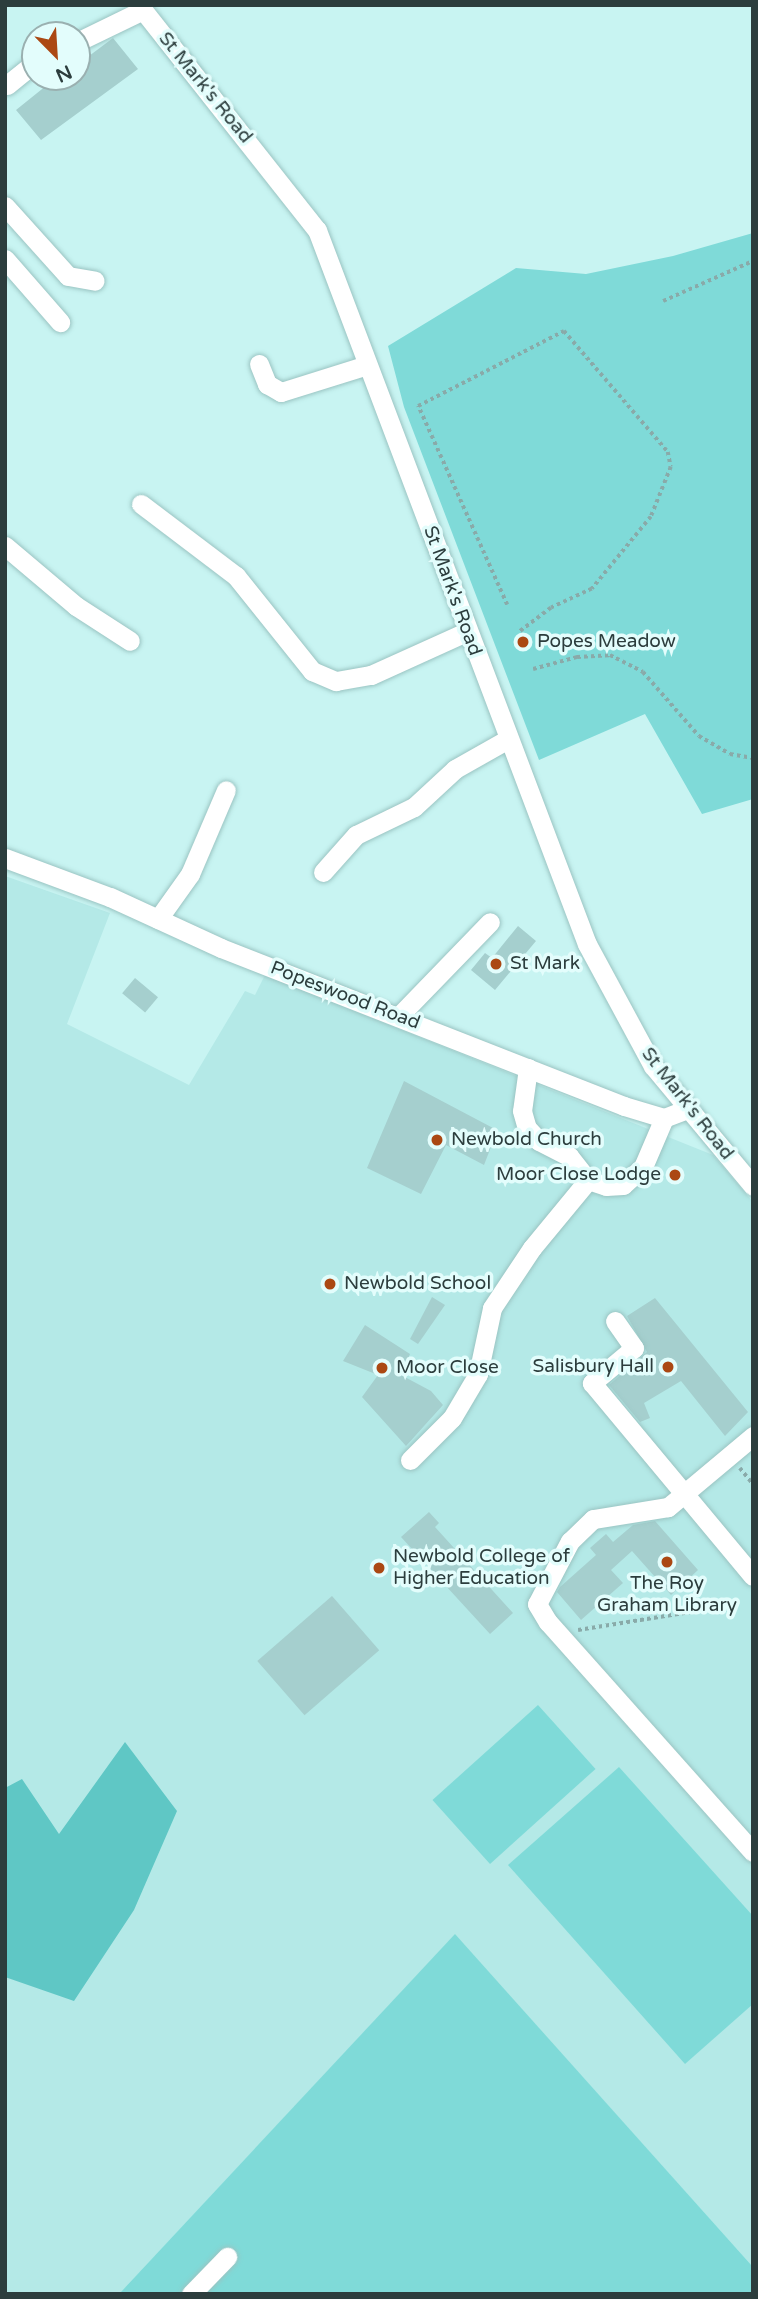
<!DOCTYPE html>
<style>
body{margin:0}
#map{position:relative;width:758px;height:2299px;overflow:hidden;background:#c8f4f2;font-family:"Varela Round",sans-serif}
div>[style]{position:absolute}
[style*='--x']{left:calc(var(--x)*1px);top:calc(var(--y)*1px);width:calc(var(--w)*1px);rotate:calc(var(--a)*1deg)}
.built>*{inset:0;background:#b4e9e7}
.green>*{inset:0;background:#7fdad8;transform-origin:0 0}
.forest>*{inset:0;background:#5fc7c5}
.building>*{inset:0;background:#a5cfce;transform-origin:0 0}
.path>*{height:3.5px;margin-top:-1.75px;transform-origin:0;background:repeating-linear-gradient(90deg,#89aaa9 0 3.5px,transparent 0 7px)}
.roads{filter:drop-shadow(0 0 2px #9ac4c2) drop-shadow(0 0 2px #9ac4c2)}
.minor>*{height:19px;margin:-9.5px;padding:0 9.5px;transform-origin:9.5px;border-radius:9.5px;background:#fff}
.dots>*{width:19px;height:19px;translate:-50% -50%;box-sizing:border-box;border:4px solid #e3fdfc;border-radius:50%}
span{translate:-50% -50%;white-space:nowrap;text-align:center;line-height:1.15;-webkit-text-stroke:7px #e3fdfc;paint-order:stroke}
.street-label{font-size:19px;color:#2c3d3d}
.poi-label{font-size:19px;color:#2c3d3d}
.left{translate:0 -50%;text-align:left}
.right{translate:-100% -50%;text-align:right}
.frame{position:absolute;inset:0;border:7px solid #2c3d3d;pointer-events:none}
.north{position:absolute;left:21px;top:21px;width:70px;height:70px;box-sizing:border-box;background:#e3fdfc;border:2px solid #9ab0b0;border-radius:50%;rotate:156deg;font-size:19px;font-weight:700;line-height:28px;text-align:center;color:#2c3d3d}
.north::after{content:'';display:block;margin:auto;width:24px;height:32px;background:#ab4813;clip-path:polygon(50% 0,100% 100%,50% 72%,0 100%)}
</style>
<div id="map">
<div class="built">
<i style="clip-path:polygon(5px 876px,110px 913px,67px 1024px,189px 1085px,245px 991px,255px 995px,265px 975px,713px 1155px,753px 1202px,753px 2267px,455px 1935px,119px 2294px,5px 2294px)"></i>
</div>
<div class="green">
<i style="clip-path:polygon(753px 233px,753px 799px,702px 814px,645px 714px,539px 760px,404px 407px,388px 346px,516px 268px,586px 274px,673px 256px)"></i>
<i style="left:538px;top:1705px;width:86px;height:142px;rotate:48deg"></i>
<i style="clip-path:polygon(619px 1767px,753px 1916px,753px 2004px,685px 2064px,508px 1865px)"></i>
<i style="clip-path:polygon(455px 1934px,753px 2267px,753px 2294px,119px 2294px)"></i>
</div>
<div class="forest">
<i style="clip-path:polygon(125px 1742px,177px 1811px,134px 1910px,74px 2001px,5px 1977px,5px 1788px,22px 1779px,59px 1834px)"></i>
</div>
<div class="building">
<i style="clip-path:polygon(113px 38px,138px 69px,41px 140px,16px 110px,57px 77px,77px 77px,77px 65px)"></i>
<i style="clip-path:polygon(518px 926px,536px 941px,495px 990px,471px 970px,485px 953px,492px 958px)"></i>
<i style="left:135px;top:978px;width:30px;height:20px;rotate:40deg"></i>
<i style="clip-path:polygon(404px 1081px,493px 1128px,496px 1134px,484px 1165px,446px 1145px,421px 1194px,367px 1168px)"></i>
<i style="clip-path:polygon(432px 1297px,445px 1305px,418px 1344px,410px 1339px)"></i>
<i style="clip-path:polygon(655px 1298px,748px 1412px,725px 1436px,681px 1381px,644px 1403px,650px 1418px,640px 1422px,609px 1385px,647px 1352px,627px 1316px)"></i>
<i style="clip-path:polygon(365px 1325px,410px 1354px,401px 1375px,431px 1391px,443px 1405px,406px 1446px,362px 1397px,378px 1375px,343px 1361px)"></i>
<i style="clip-path:polygon(429px 1512px,439px 1523px,435px 1527px,513px 1613px,490px 1634px,401px 1537px)"></i>
<i style="clip-path:polygon(655px 1521px,698px 1570px,671px 1595px,632px 1551px,611px 1570px,623px 1583px,581px 1620px,557px 1592px,560px 1587px,596px 1555px,590px 1548px,606px 1534px,613px 1542px,633px 1525px)"></i>
<i style="left:332px;top:1596px;width:72px;height:99px;rotate:49deg"></i>
</div>
<div class="path">
<i style="--x:663;--y:301;--w:98;--a:-24"></i>
<i style="--x:507;--y:605;--w:218;--a:-114.1"></i>
<i style="--x:418;--y:406;--w:164;--a:-27.2"></i>
<i style="--x:564;--y:331;--w:160;--a:49.3"></i>
<i style="--x:668;--y:452;--w:15;--a:79"></i>
<i style="--x:671;--y:467;--w:54;--a:111.8"></i>
<i style="--x:651;--y:517;--w:93;--a:129.3"></i>
<i style="--x:592;--y:589;--w:45;--a:155.1"></i>
<i style="--x:551;--y:608;--w:41;--a:142.9"></i>
<i style="--x:533;--y:669;--w:46;--a:-15.3"></i>
<i style="--x:577;--y:657;--w:33;--a:-3"></i>
<i style="--x:610;--y:655;--w:37;--a:27"></i>
<i style="--x:643;--y:672;--w:85;--a:48.8"></i>
<i style="--x:699;--y:736;--w:36;--a:30"></i>
<i style="--x:730;--y:754;--w:23;--a:10"></i>
<i style="--x:740;--y:1468;--w:21;--a:51"></i>
<i style="--x:578;--y:1630;--w:158;--a:-9.1"></i>
</div>
<div class="roads">
<div class="minor">
<i style="--x:139;--y:5;--w:287;--a:51.7"></i>
<i style="--x:317;--y:230;--w:763;--a:69.29"></i>
<i style="--x:587;--y:944;--w:139;--a:61.6"></i>
<i style="--x:653;--y:1066;--w:156;--a:50.2"></i>
<i style="--x:77;--y:42;--w:73;--a:-25.9"></i>
<i style="--x:7;--y:85;--w:36;--a:-39"></i>
<i style="--x:5;--y:206;--w:94;--a:48"></i>
<i style="--x:68;--y:276;--w:27;--a:10"></i>
<i style="--x:5;--y:259;--w:84;--a:48.9"></i>
<i style="--x:259;--y:364;--w:22;--a:68"></i>
<i style="--x:267;--y:384;--w:16;--a:30"></i>
<i style="--x:281;--y:392;--w:90;--a:-17.4"></i>
<i style="--x:141;--y:504;--w:119;--a:37.2"></i>
<i style="--x:236;--y:576;--w:122;--a:51.3"></i>
<i style="--x:312;--y:671;--w:26;--a:23"></i>
<i style="--x:336;--y:681;--w:36;--a:-10"></i>
<i style="--x:371;--y:675;--w:104;--a:-24.4"></i>
<i style="--x:5;--y:546;--w:93;--a:40.2"></i>
<i style="--x:76;--y:606;--w:64;--a:32.9"></i>
<i style="--x:5;--y:858;--w:112;--a:20.4"></i>
<i style="--x:110;--y:897;--w:122;--a:24.7"></i>
<i style="--x:221;--y:948;--w:433;--a:21.4"></i>
<i style="--x:624;--y:1106;--w:42;--a:16.7"></i>
<i style="--x:664;--y:1118;--w:26;--a:-21"></i>
<i style="--x:323;--y:872;--w:50;--a:-48.3"></i>
<i style="--x:356;--y:835;--w:64;--a:-25.8"></i>
<i style="--x:414;--y:807;--w:56;--a:-42.8"></i>
<i style="--x:455;--y:769;--w:61;--a:-29.5"></i>
<i style="--x:158;--y:919;--w:55;--a:-54.6"></i>
<i style="--x:190;--y:874;--w:91;--a:-66.8"></i>
<i style="--x:398;--y:1017;--w:132;--a:-45.9"></i>
<i style="--x:528;--y:1068;--w:43;--a:97.9"></i>
<i style="--x:522;--y:1111;--w:18;--a:74"></i>
<i style="--x:527;--y:1128;--w:18;--a:47"></i>
<i style="--x:539;--y:1141;--w:34;--a:27"></i>
<i style="--x:569;--y:1156;--w:31;--a:52"></i>
<i style="--x:615;--y:1321;--w:33;--a:55"></i>
<i style="--x:634;--y:1348;--w:55;--a:140.2"></i>
<i style="--x:592;--y:1383;--w:251;--a:50.2"></i>
<i style="--x:753;--y:1436;--w:111;--a:140.1"></i>
<i style="--x:668;--y:1507;--w:76;--a:170.9"></i>
<i style="--x:593;--y:1519;--w:32;--a:136"></i>
<i style="--x:570;--y:1541;--w:71;--a:117.6"></i>
<i style="--x:537;--y:1604;--w:21;--a:59"></i>
<i style="--x:548;--y:1622;--w:308;--a:48.3"></i>
<i style="--x:410;--y:1460;--w:59;--a:-45"></i>
<i style="--x:452;--y:1418;--w:51;--a:-59.4"></i>
<i style="--x:478;--y:1374;--w:67;--a:-78"></i>
<i style="--x:492;--y:1308;--w:72;--a:-56.3"></i>
<i style="--x:532;--y:1248;--w:88;--a:-50.5"></i>
<i style="--x:588;--y:1180;--w:19;--a:18"></i>
<i style="--x:606;--y:1186;--w:17;--a:-3"></i>
<i style="--x:623;--y:1185;--w:27;--a:-42"></i>
<i style="--x:643;--y:1167;--w:53;--a:-66.8"></i>
<i style="--x:191;--y:2294;--w:52;--a:-45.8"></i>
</div>
</div>
<div class="dots">
<i style="left:523px;top:642px;background:#ab4813"></i>
<i style="left:496px;top:964px;background:#ab4813"></i>
<i style="left:437px;top:1140px;background:#ab4813"></i>
<i style="left:675px;top:1175px;background:#ab4813"></i>
<i style="left:330px;top:1284px;background:#ab4813"></i>
<i style="left:668px;top:1367px;background:#ab4813"></i>
<i style="left:382px;top:1368px;background:#ab4813"></i>
<i style="left:667px;top:1562px;background:#ab4813"></i>
<i style="left:379px;top:1568px;background:#ab4813"></i>
</div>
<div class="street-label">
<span style="left:205px;top:88px;rotate:51deg">St Mark's Road</span>
<span style="left:452px;top:591px;rotate:70deg">St Mark's Road</span>
<span style="left:345px;top:996px;rotate:21deg">Popeswood Road</span>
<span style="left:687px;top:1104px;rotate:52deg">St Mark's Road</span>
</div>
<div class="poi-label">
<span class="left" style="left:537px;top:642px">Popes Meadow</span>
<span class="left" style="left:510px;top:964px">St Mark</span>
<span class="left" style="left:451px;top:1140px">Newbold Church</span>
<span class="right" style="left:661px;top:1175px">Moor Close Lodge</span>
<span class="left" style="left:344px;top:1284px">Newbold School</span>
<span class="right" style="left:654px;top:1367px">Salisbury Hall</span>
<span class="left" style="left:396px;top:1368px">Moor Close</span>
<span class="left" style="left:393px;top:1568px">Newbold College of<br>Higher Education</span>
<span style="left:667px;top:1595px">The Roy<br>Graham Library</span>
</div>
<div class="frame"></div>
<div class="north">N</div>
</div>
